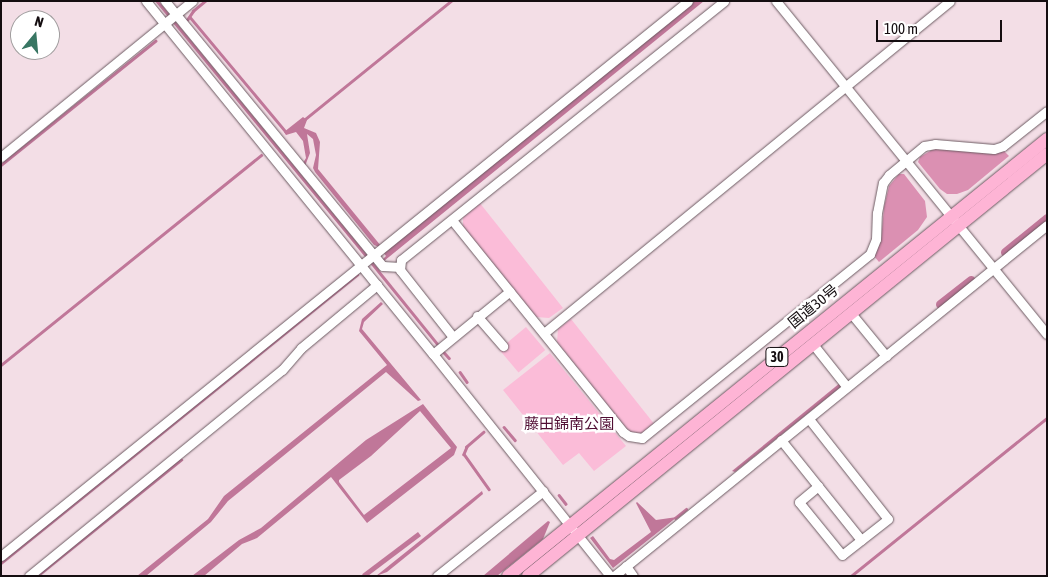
<!DOCTYPE html>
<meta charset="utf-8">
<style>
body{margin:0}
#map{position:relative;width:1048px;height:577px;overflow:hidden;background:#f3dee6;font-family:"Asap Condensed","Noto Sans JP",sans-serif}
div>[style]{position:absolute}
[style*='--x']{left:calc(var(--x)*1px);top:calc(var(--y)*1px);width:calc(var(--w)*1px);rotate:calc(var(--a)*1deg)}
.green>*{inset:0;background:#fbbcd8;transform-origin:0 0}
.forest>*{inset:0;background:#db90b2}
.water>*{inset:0;background:#c07799;transform-origin:0 0}
.stream>*{height:2.5px;margin:-1.25px;padding:0 1.25px;transform-origin:1.25px;border-radius:1.25px;background:#c07799}
.canal>*{height:9px;margin:-4.5px;padding:0 4.5px;transform-origin:4.5px;border-radius:4.5px;background:#c07799}
.roads{filter:drop-shadow(0 0 1px #6c5b62) drop-shadow(0 0 1px #6c5b62)}
.minor>*{height:9px;margin:-4.5px;padding:0 4.5px;transform-origin:4.5px;border-radius:4.5px;background:#fff}
.highway>*{height:12px;margin:-6px;padding:0 6px;transform-origin:6px;border-radius:6px;background:#feb4d5}
span{translate:-50% -50%;white-space:nowrap;text-align:center;line-height:1.15;-webkit-text-stroke:5px #fff;paint-order:stroke}
.shield-label span{padding:1px 4px;background:#fff;border:1px solid;border-radius:4px;-webkit-text-stroke-width:0}
.shield-label{font-size:14px;color:#140d10;font-weight:700}
.street-label{font-size:15px;color:#140d10}
.park-label{font-size:15px;color:#500d33}
.frame{position:absolute;inset:0;border:2px solid #140d10;pointer-events:none}
.north{position:absolute;left:10px;top:10px;width:50px;height:50px;box-sizing:border-box;background:#fff;border:1px solid #a19e9f;border-radius:50%;rotate:17deg;font-size:14px;font-weight:700;line-height:20px;text-align:center;color:#140d10}
.north::after{content:'';display:block;margin:auto;width:18px;height:22px;background:#387663;clip-path:polygon(50% 0,100% 100%,50% 72%,0 100%)}
.scale{position:absolute;left:876px;top:20px;width:126px;height:22px;box-sizing:border-box;border:2px solid #140d10;border-top:0;padding-left:6px;font-size:15px;line-height:18px;white-space:nowrap;color:#140d10;-webkit-text-stroke:4px #fff;paint-order:stroke}
</style>
<div id="map">
<div class="green">
<i style="clip-path:polygon(479px 202px,563px 308px,549px 318px,536px 317px,463px 227px,463px 215px)"></i>
<i style="clip-path:polygon(571px 319px,655px 425px,643px 435px,629px 432px,557px 342px,558px 329px)"></i>
<i style="left:526px;top:327px;width:30px;height:35px;rotate:50deg"></i>
<i style="clip-path:polygon(550px 353px,626px 446px,594px 471px,579px 453px,563px 465px,503px 390px)"></i>
</div>
<div class="forest">
<i style="clip-path:polygon(935px 148px,1004px 151px,1009px 156px,968px 190px,957px 194px,947px 194px,940px 189px,918px 162px,920px 157px)"></i>
<i style="clip-path:polygon(899px 174px,904px 174px,925px 201px,927px 217px,918px 230px,879px 262px,874px 256px,881px 241px,884px 207px,889px 186px)"></i>
</div>
<div class="water">
<i style="clip-path:polygon(695px 1px,704px 1px,384px 261px,382px 260px,386px 256px,383px 252px,385px 250px)"></i>
<i style="clip-path:polygon(303px 117px,307px 120px,304px 128px,316px 133px,320px 142px,318px 169px,381px 246px,379px 247px,374px 245px,315px 172px,313px 168px,316px 155px,313px 139px,307px 134px,310px 153px,305px 166px,303px 163px,306px 158px,303px 141px,296px 132px,286px 135px,284px 132px)"></i>
<i style="left:372px;top:261px;width:107px;height:3px;rotate:51deg"></i>
<i style="clip-path:polygon(381px 302px,383px 304px,364px 322px,362px 329px,421px 400px,418px 401px,386px 372px,228px 501px,211px 522px,146px 576px,137px 576px,208px 519px,224px 496px,387px 365px,359px 331px,362px 319px)"></i>
<i style="clip-path:polygon(840px 383px,842px 386px,735px 472px,732px 471px)"></i>
<i style="clip-path:polygon(evenodd,423px 404px,457px 447px,454px 455px,367px 523px,331px 477px,257px 538px,242px 544px,204px 576px,192px 576px,239px 540px,261px 528px,366px 440px,423px 404px,420px 411px,451px 448px,364px 515px,339px 482px,339px 480px,371px 456px,420px 411px)"></i>
<i style="clip-path:polygon(482px 491px,483px 494px,470px 505px,387px 572px,376px 576px)"></i>
<i style="clip-path:polygon(637px 502px,656px 520px,677px 517px,613px 568px,590px 538px,593px 536px,610px 559px,614px 560px,651px 532px,636px 503px)"></i>
<i style="clip-path:polygon(548px 521px,550px 522px,543px 539px,497px 576px,483px 576px)"></i>
<i style="left:418px;top:532px;width:5px;height:70px;rotate:53deg"></i>
</div>
<div class="stream">
<i style="--x:157;--y:1;--w:331;--a:50.6"></i>
<i style="--x:190;--y:17;--w:150;--a:50.1"></i>
<i style="--x:187;--y:20;--w:11;--a:-56"></i>
<i style="--x:193;--y:11;--w:16;--a:-40"></i>
<i style="--x:304;--y:120;--w:189;--a:-39"></i>
<i style="--x:1;--y:165;--w:198;--a:-38.8"></i>
<i style="--x:441;--y:349;--w:12;--a:48"></i>
<i style="--x:1;--y:365;--w:334;--a:-38.9"></i>
<i style="--x:460;--y:372;--w:12;--a:55"></i>
<i style="--x:504;--y:427;--w:17;--a:50"></i>
<i style="--x:484;--y:432;--w:23;--a:139"></i>
<i style="--x:467;--y:447;--w:8;--a:113"></i>
<i style="--x:464;--y:454;--w:43;--a:54.5"></i>
<i style="--x:559;--y:495;--w:11;--a:52"></i>
<i style="--x:675;--y:518;--w:14;--a:-39"></i>
<i style="--x:1;--y:563;--w:458;--a:-39"></i>
<i style="--x:37;--y:576;--w:185;--a:-38.9"></i>
<i style="--x:851;--y:576;--w:252;--a:-38.9"></i>
</div>
<div class="canal">
<i style="--x:1005;--y:252;--w:54;--a:-39"></i>
<i style="--x:940;--y:304;--w:39;--a:-38"></i>
</div>
<div class="roads">
<div class="minor">
<i style="--x:146;--y:1;--w:455;--a:50.9"></i>
<i style="--x:433;--y:354;--w:284;--a:51.4"></i>
<i style="--x:165;--y:1;--w:343;--a:50.6"></i>
<i style="--x:383;--y:266;--w:17;--a:3"></i>
<i style="--x:776;--y:1;--w:429;--a:50.9"></i>
<i style="--x:1;--y:157;--w:247;--a:-39.2"></i>
<i style="--x:452;--y:220;--w:272;--a:51.1"></i>
<i style="--x:623;--y:432;--w:7;--a:34"></i>
<i style="--x:629;--y:436;--w:13;--a:9"></i>
<i style="--x:642;--y:438;--w:293;--a:-38.9"></i>
<i style="--x:870;--y:254;--w:16;--a:-68"></i>
<i style="--x:876;--y:239;--w:26;--a:-88"></i>
<i style="--x:877;--y:213;--w:31;--a:-79"></i>
<i style="--x:883;--y:183;--w:10;--a:-53"></i>
<i style="--x:889;--y:175;--w:45;--a:-39.6"></i>
<i style="--x:924;--y:146;--w:11;--a:-10"></i>
<i style="--x:935;--y:144;--w:59;--a:4.8"></i>
<i style="--x:994;--y:149;--w:9;--a:-18"></i>
<i style="--x:1003;--y:146;--w:56;--a:-38.5"></i>
<i style="--x:850;--y:312;--w:57;--a:50.7"></i>
<i style="--x:477;--y:316;--w:40;--a:49"></i>
<i style="--x:544;--y:333;--w:524;--a:-39.27"></i>
<i style="--x:453;--y:337;--w:85;--a:-128.3"></i>
<i style="--x:400;--y:270;--w:10;--a:-84"></i>
<i style="--x:401;--y:260;--w:414;--a:-38.7"></i>
<i style="--x:812;--y:343;--w:56;--a:51.5"></i>
<i style="--x:433;--y:354;--w:99;--a:-39.3"></i>
<i style="--x:809;--y:419;--w:127;--a:51.7"></i>
<i style="--x:888;--y:519;--w:58;--a:142"></i>
<i style="--x:842;--y:555;--w:68;--a:-129.1"></i>
<i style="--x:799;--y:502;--w:25;--a:-40"></i>
<i style="--x:781;--y:440;--w:128;--a:51.3"></i>
<i style="--x:1;--y:556;--w:883;--a:-38.93"></i>
<i style="--x:626;--y:566;--w:12;--a:55"></i>
<i style="--x:29;--y:576;--w:326;--a:-39.2"></i>
<i style="--x:282;--y:370;--w:29;--a:-49"></i>
<i style="--x:301;--y:348;--w:99;--a:-39.7"></i>
<i style="--x:437;--y:576;--w:136;--a:-38.7"></i>
<i style="--x:614;--y:576;--w:557;--a:-39.03"></i>
</div>
<div class="highway">
<i style="--x:508;--y:576;--w:694;--a:-39.03"></i>
<i style="--x:528;--y:576;--w:669;--a:-39.11"></i>
</div>
</div>
<div class="shield-label">
<span style="left:777px;top:357px">30</span>
</div>
<div class="street-label">
<span style="left:813px;top:306px;rotate:-39deg">国道30号</span>
</div>
<div class="park-label">
<span style="left:569px;top:424px">藤田錦南公園</span>
</div>
<div class="frame"></div>
<div class="north">N</div>
<div class="scale">100 m</div>
</div>
